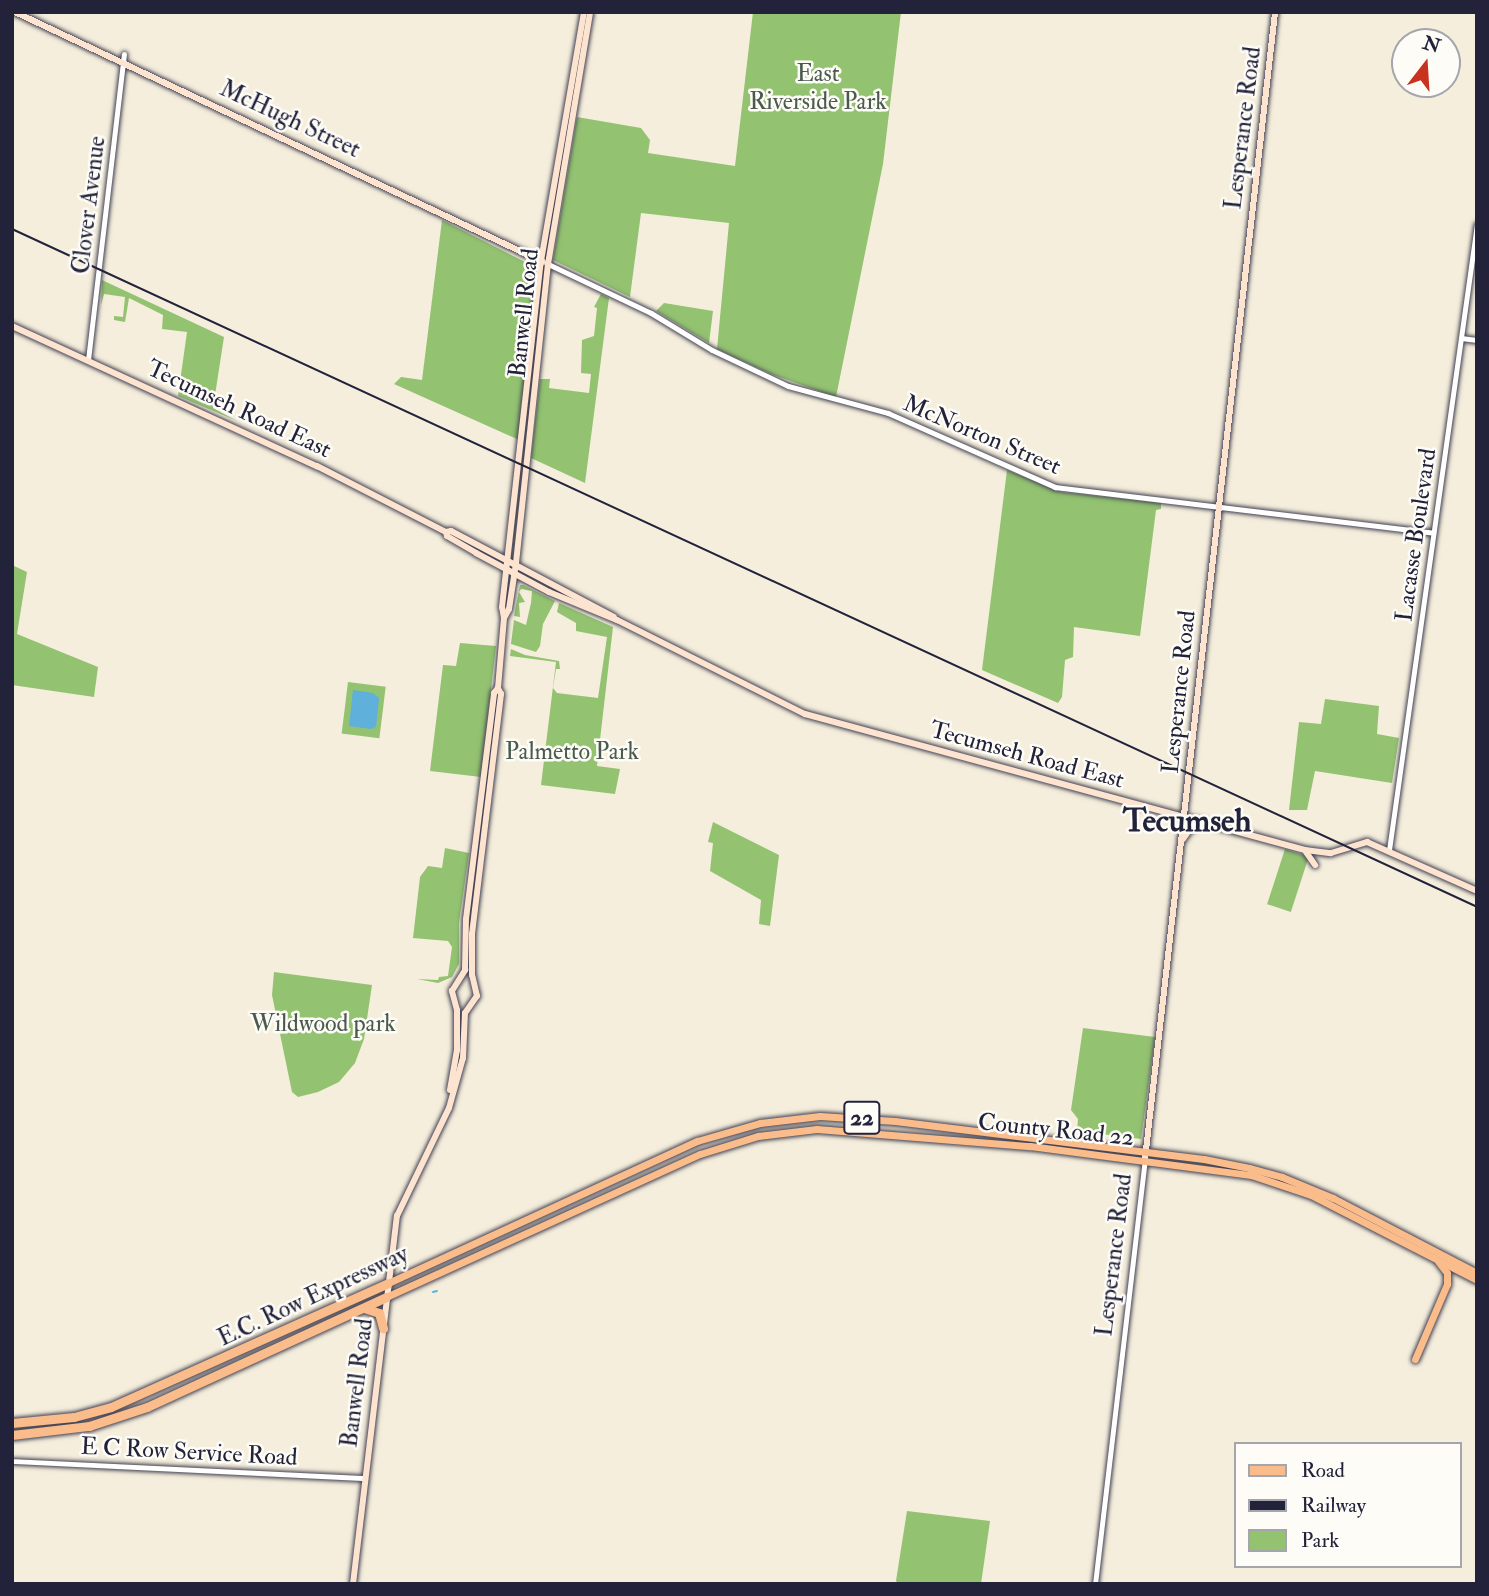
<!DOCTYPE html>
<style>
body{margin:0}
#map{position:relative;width:1489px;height:1596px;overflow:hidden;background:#f5eedc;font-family:"IM FELL Double Pica",serif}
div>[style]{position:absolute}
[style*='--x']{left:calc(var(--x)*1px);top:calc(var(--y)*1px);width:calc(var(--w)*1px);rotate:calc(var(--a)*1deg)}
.green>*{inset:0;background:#93c271;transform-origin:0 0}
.water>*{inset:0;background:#5fb0da}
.stream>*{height:2px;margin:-1px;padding:0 1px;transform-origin:1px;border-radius:1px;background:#5fb0da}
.roads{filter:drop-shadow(0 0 2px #424153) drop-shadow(0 0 2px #424153)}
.tertiary>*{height:5px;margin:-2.5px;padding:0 2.5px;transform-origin:2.5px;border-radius:2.5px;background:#fff}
.secondary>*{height:6px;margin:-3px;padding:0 3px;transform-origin:3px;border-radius:3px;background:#fde4d0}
.primary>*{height:7px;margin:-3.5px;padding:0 3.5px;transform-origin:3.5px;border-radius:3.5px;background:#f9bc8a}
.motorway>*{height:9px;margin:-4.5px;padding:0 4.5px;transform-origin:4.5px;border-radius:4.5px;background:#f9bc8a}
.rail>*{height:2px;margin:-1px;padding:0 1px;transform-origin:1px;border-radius:1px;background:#22223b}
span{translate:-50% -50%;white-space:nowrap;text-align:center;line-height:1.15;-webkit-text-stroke:5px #fdfcf7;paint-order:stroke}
.shield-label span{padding:2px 5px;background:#fdfcf7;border:2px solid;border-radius:5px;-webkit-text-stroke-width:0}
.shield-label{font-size:23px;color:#22223b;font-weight:700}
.park-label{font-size:24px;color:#4a5a4e}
.street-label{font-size:24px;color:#22223b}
.district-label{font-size:32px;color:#22223b;font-weight:700}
.frame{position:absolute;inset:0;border:14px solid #22223b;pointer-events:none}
.legend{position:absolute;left:1234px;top:1442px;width:228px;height:126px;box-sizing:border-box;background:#fdfcf7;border:2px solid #a5a5ac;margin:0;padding:9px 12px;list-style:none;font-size:21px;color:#22223b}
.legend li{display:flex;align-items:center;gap:14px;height:35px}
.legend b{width:35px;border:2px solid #a5a5ac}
.north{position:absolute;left:1391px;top:28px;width:70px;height:70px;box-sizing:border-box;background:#fdfcf7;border:2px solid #a5a5ac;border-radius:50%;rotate:17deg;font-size:19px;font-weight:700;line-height:28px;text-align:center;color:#22223b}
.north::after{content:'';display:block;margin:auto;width:24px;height:32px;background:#c8321e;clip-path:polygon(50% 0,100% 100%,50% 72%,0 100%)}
</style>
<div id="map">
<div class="green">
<i style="clip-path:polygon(753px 12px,901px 12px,883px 164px,836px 397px,771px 374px,717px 349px,729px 223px,641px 213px,630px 297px,553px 260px,577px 117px,641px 128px,650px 140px,648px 153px,735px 166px)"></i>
<i style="clip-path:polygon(442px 220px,537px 268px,519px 440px,394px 384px,401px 377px,422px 380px)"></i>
<i style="clip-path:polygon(102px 280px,224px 337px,213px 408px,237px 421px,178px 396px,187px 332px,162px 329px,163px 315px,129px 298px,125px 322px,114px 320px,114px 316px,123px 317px,125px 297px,104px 294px,101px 305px)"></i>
<i style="clip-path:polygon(601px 294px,609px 298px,585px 483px,531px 458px,540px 379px,550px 379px,549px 388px,589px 393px,591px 374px,581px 373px,582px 340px,594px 336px,597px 308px,594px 307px)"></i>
<i style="clip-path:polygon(664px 303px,713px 311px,709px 343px,656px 311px)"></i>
<i style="clip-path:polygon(1007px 470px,1061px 492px,1161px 503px,1161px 509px,1156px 510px,1140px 636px,1074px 627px,1073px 657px,1065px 660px,1062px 697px,1058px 703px,982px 670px)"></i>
<i style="clip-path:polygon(12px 565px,27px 572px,17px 634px,98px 667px,94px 697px,12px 685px)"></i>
<i style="clip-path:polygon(520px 585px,523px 585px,555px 601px,543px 624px,540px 646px,536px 652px,511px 644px,514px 620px,526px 625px,531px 603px,532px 591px,521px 589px,519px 592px,525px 602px,519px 603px,520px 617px,514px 616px)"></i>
<i style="clip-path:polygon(559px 603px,613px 627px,597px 766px,620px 769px,615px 794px,541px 785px,556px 662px,510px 656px,511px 649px,525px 655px,559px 661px,560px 669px,556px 669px,553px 688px,557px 693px,598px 698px,607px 637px,576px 631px,576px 623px,557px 612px)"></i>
<i style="clip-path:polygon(460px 643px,496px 646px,481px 777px,430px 771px,443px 665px,456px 666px)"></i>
<i style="left:348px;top:682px;width:38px;height:52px;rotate:7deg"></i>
<i style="clip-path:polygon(1325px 699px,1379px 706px,1377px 734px,1399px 738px,1392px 783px,1315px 771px,1307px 810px,1289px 810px,1299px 722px,1321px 724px)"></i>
<i style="clip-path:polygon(713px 822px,779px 855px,770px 926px,759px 924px,761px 900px,710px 871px,713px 843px,708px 842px)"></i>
<i style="clip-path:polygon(445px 848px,469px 853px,459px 923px,459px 964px,452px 977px,438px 983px,417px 979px,438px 980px,439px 977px,448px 976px,452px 947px,448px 941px,413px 938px,420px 877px,428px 866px,442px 868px)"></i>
<i style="left:1285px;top:849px;width:25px;height:58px;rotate:18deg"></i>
<i style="clip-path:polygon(274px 972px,372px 985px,364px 1039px,355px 1063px,339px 1082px,318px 1092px,298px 1097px,292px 1092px,272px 995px)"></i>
<i style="clip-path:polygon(1083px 1028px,1155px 1037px,1141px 1139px,1077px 1131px,1078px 1119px,1071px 1110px)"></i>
<i style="clip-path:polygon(907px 1511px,990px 1521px,981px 1584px,899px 1584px,896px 1581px)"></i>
</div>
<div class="water">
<i style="clip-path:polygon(353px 690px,373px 693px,379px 698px,376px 727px,371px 729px,349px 726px)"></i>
</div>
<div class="stream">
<i style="--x:433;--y:1292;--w:4;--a:-14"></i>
</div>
<div class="roads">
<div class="tertiary">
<i style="--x:548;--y:264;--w:114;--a:25.4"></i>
<i style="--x:651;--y:313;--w:71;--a:31.2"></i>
<i style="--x:712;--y:350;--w:84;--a:25.3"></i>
<i style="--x:788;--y:386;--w:104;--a:15.1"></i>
<i style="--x:888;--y:413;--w:183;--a:23.9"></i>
<i style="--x:1055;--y:487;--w:381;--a:6.9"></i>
<i style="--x:1461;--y:338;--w:16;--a:7"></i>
<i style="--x:88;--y:360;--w:308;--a:-83.3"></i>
<i style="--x:1389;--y:850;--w:632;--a:-82"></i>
<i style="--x:12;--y:1461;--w:353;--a:2.8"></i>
<i style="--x:1095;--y:1584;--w:428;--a:-83.3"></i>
</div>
<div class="secondary">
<i style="--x:15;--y:12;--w:584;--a:25.34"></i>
<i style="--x:12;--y:326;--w:336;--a:24.7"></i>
<i style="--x:317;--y:466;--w:145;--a:27.1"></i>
<i style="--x:446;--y:532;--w:5;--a:-11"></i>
<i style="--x:451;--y:531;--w:184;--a:27.8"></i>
<i style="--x:446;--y:532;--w:4;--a:76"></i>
<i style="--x:447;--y:536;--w:34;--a:30"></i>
<i style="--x:476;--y:553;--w:83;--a:28.1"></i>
<i style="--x:549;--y:592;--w:74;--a:22.4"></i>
<i style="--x:617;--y:620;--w:210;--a:26.6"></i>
<i style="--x:805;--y:714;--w:518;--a:15.22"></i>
<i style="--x:1305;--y:850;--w:26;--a:7"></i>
<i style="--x:1331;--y:853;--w:38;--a:-17"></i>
<i style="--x:1367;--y:842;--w:120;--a:24"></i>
<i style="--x:504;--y:618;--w:10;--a:-61"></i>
<i style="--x:509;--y:609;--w:47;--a:-81.3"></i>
<i style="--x:516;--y:563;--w:301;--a:-83.9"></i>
<i style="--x:548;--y:264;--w:255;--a:-80.5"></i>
<i style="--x:1183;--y:839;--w:12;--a:-55"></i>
<i style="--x:1190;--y:829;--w:12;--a:-24"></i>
<i style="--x:1306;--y:852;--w:16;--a:55"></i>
<i style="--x:450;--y:1090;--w:41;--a:-80.1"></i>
<i style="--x:457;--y:1050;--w:40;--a:-90"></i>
<i style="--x:457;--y:1010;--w:20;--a:-105"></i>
<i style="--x:452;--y:991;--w:25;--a:-58"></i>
<i style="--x:465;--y:970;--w:51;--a:-88.9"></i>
<i style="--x:466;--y:919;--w:228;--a:-82.9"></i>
<i style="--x:494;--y:693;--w:6;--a:-51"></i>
<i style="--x:1145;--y:1159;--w:1154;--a:-83.53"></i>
<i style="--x:353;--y:1584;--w:371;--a:-83.2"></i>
<i style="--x:397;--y:1216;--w:120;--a:-64.3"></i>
<i style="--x:449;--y:1108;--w:52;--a:-74.4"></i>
<i style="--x:463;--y:1058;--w:45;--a:-87.5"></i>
<i style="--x:465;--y:1013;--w:21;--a:-55"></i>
<i style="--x:477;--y:996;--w:22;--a:-103"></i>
<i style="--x:472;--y:975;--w:41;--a:-90"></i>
<i style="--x:472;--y:934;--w:242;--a:-83.1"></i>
<i style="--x:501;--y:694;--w:7;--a:-117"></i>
<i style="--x:498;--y:688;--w:70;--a:-85.1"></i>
<i style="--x:504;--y:618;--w:11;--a:-100"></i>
<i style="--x:502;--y:607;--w:348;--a:-83.6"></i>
<i style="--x:541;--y:261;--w:253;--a:-80.2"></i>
</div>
<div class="primary">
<i style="--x:388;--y:1283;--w:340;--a:-24.7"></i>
<i style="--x:697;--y:1141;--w:66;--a:-15.9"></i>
<i style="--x:760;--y:1123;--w:60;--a:-6.7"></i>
<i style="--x:820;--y:1116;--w:75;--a:3.8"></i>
<i style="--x:895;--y:1121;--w:311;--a:7"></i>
<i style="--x:1204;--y:1159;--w:46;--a:11.3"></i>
<i style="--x:1249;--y:1168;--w:34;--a:15"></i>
<i style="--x:1282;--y:1177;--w:55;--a:22.4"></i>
<i style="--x:1333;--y:1198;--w:162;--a:27.5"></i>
<i style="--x:386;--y:1297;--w:345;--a:-24.5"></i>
<i style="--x:700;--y:1154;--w:61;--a:-17.2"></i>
<i style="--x:758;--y:1136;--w:59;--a:-6.8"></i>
<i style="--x:817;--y:1129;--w:214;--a:4.6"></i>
<i style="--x:1030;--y:1146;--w:223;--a:7.5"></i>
<i style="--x:1251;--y:1175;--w:63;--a:18.4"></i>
<i style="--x:1311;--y:1195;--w:186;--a:27.1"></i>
<i style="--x:1415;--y:1359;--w:82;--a:-66.9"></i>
<i style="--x:1447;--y:1284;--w:11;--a:-90"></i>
<i style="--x:1447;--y:1273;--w:15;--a:-127"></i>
</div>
<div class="motorway">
<i style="--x:364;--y:1308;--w:16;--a:18"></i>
<i style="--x:379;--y:1313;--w:16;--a:75"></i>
<i style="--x:12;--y:1423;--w:62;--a:-5.5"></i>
<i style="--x:74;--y:1417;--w:38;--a:-15"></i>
<i style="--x:111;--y:1407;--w:303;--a:-24.1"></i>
<i style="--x:12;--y:1435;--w:78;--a:-6.7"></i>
<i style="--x:89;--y:1426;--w:61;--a:-18.1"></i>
<i style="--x:147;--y:1407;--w:263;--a:-24.7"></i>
</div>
</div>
<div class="rail">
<i style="--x:12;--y:229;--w:1614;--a:24.83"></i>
</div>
<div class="shield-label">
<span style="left:862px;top:1118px">22</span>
</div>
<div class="park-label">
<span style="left:818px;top:88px">East<br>Riverside Park</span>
<span style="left:572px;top:752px">Palmetto Park</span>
<span style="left:323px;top:1024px">Wildwood park</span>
</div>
<div class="street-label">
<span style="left:290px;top:119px;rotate:25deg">McHugh Street</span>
<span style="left:1243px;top:128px;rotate:-83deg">Lesperance Road</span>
<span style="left:89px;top:205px;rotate:-83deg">Clover Avenue</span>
<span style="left:524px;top:313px;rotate:-84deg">Banwell Road</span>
<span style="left:239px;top:409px;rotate:25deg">Tecumseh Road East</span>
<span style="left:982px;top:435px;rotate:23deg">McNorton Street</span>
<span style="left:1416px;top:535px;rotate:-82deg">Lacasse Boulevard</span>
<span style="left:1179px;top:692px;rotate:-84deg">Lesperance Road</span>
<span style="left:1027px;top:755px;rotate:15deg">Tecumseh Road East</span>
<span style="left:1056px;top:1130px;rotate:6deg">County Road 22</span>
<span style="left:1114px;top:1255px;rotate:-83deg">Lesperance Road</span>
<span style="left:313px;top:1296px;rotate:-25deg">E.C. Row Expressway</span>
<span style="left:357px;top:1383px;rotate:-83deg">Banwell Road</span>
<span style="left:189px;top:1452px;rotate:3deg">E C Row Service Road</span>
</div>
<div class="district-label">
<span style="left:1187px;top:821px">Tecumseh</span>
</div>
<div class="frame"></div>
<ul class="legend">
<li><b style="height:9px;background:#f9bc8a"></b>Road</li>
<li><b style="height:9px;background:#22223b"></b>Railway</li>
<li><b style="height:19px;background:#93c271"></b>Park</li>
</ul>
<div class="north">N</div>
</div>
